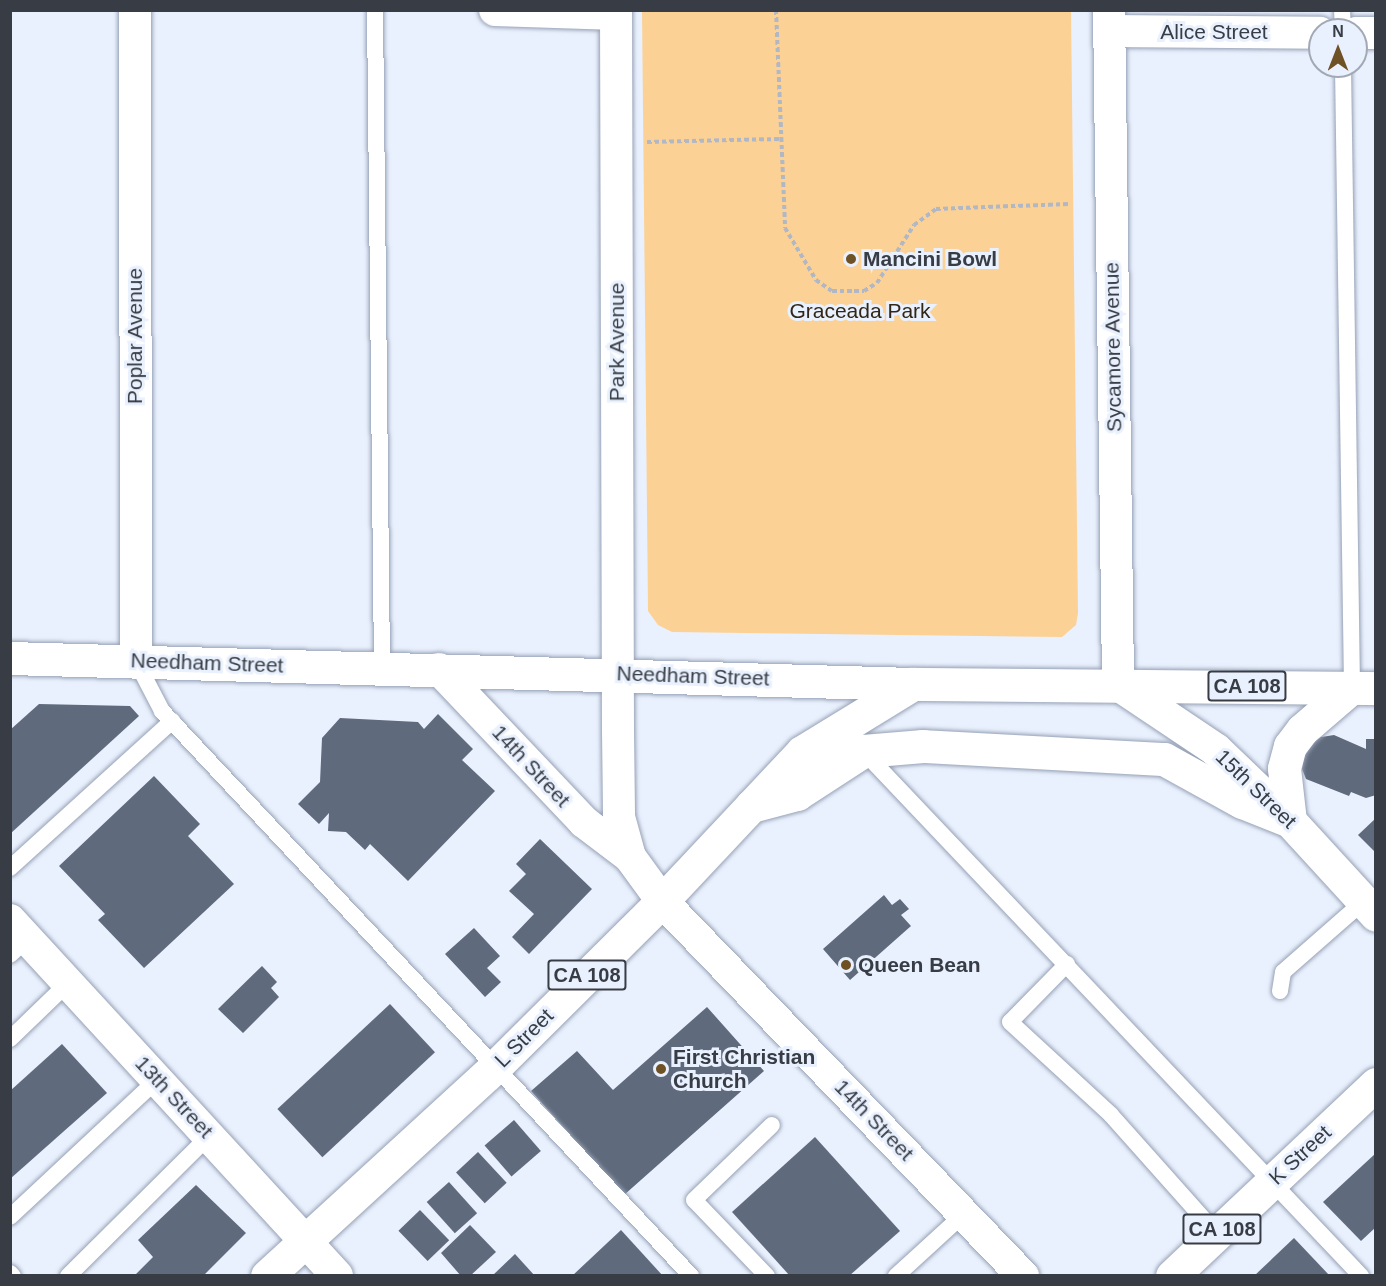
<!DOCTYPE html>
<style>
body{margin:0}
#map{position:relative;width:1386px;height:1286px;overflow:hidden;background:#eaf1fe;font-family:Helvetica,sans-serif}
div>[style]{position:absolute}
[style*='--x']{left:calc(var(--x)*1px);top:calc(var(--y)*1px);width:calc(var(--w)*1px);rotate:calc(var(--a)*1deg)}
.green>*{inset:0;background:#fcd195}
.building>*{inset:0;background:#5f6a7c;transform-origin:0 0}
.path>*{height:4px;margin-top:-2px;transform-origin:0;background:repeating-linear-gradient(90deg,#b1b7c3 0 4.5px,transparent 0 7.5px)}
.roads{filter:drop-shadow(0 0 2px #95a1b5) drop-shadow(0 0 2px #95a1b5)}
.service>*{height:16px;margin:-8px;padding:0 8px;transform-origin:8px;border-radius:8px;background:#fff}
.minor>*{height:32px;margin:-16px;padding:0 16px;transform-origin:16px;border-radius:16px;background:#fff}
.primary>*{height:33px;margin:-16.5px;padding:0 16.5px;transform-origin:16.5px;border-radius:16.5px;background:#fff}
.dots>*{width:16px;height:16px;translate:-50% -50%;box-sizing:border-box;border:3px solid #eaf1fe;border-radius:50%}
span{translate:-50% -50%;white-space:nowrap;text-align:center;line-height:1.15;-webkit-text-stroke:6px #eaf1fe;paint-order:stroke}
.shield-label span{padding:2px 4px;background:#eaf1fe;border:2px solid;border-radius:4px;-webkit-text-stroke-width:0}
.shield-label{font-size:20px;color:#383d45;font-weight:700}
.street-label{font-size:21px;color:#383d45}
.poi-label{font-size:21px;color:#383d45;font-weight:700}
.left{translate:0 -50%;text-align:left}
.park-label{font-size:21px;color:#322717}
.frame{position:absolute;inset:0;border:12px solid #383d45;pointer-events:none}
.north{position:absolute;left:1308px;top:18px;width:60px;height:60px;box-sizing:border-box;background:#eaf1fe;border:2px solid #a3a9b4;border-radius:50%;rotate:0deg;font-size:16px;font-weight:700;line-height:24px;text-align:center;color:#383d45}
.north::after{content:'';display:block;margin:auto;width:21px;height:27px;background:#6e5125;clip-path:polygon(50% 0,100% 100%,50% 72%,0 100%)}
</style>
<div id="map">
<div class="green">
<i style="clip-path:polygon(642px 11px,1071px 11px,1078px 613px,1076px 625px,1062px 637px,672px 632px,658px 625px,648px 611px)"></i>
</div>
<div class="building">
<i style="clip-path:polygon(39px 704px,130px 706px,139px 716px,10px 834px,10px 730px)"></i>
<i style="clip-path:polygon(438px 714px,473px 749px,462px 760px,495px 791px,408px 881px,370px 844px,365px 850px,346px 832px,328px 831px,329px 813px,319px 824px,298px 804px,320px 782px,322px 738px,340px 718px,418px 722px,424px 729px)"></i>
<i style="clip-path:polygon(1334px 735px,1366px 749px,1366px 739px,1376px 739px,1376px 795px,1366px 798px,1351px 792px,1349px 796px,1306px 779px,1302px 769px,1305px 753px,1315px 738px)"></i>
<i style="clip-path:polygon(154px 776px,200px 824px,188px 836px,234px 884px,144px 968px,98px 920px,105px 914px,59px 866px)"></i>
<i style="clip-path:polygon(1376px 818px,1376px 853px,1358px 835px)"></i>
<i style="clip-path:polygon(540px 839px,592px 889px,529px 954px,512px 937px,534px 914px,509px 891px,526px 874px,516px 864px)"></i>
<i style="clip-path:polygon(884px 895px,892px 905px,900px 899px,909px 909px,901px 915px,911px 926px,850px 980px,823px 949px)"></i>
<i style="clip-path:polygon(474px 928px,500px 956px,487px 968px,501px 982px,485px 997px,445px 954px)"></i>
<i style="clip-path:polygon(262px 966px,277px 982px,271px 988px,279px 997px,243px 1033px,218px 1009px)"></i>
<i style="left:390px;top:1004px;width:66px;height:154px;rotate:47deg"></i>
<i style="clip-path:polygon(707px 1007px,764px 1071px,624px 1195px,531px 1091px,577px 1051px,613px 1090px)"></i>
<i style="clip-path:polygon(62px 1044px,107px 1093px,10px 1179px,10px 1091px)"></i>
<i style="left:514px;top:1120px;width:41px;height:39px;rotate:49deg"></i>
<i style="clip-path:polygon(815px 1137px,900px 1231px,849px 1276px,790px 1276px,732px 1212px)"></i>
<i style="left:478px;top:1152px;width:42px;height:30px;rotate:47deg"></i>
<i style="clip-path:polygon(1376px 1153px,1376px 1227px,1361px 1241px,1323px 1202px)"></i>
<i style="left:449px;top:1182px;width:42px;height:30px;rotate:48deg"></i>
<i style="clip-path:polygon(196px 1185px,246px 1233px,203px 1276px,134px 1276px,153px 1257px,138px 1240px)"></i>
<i style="left:420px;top:1210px;width:42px;height:30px;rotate:46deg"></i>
<i style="clip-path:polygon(470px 1225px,496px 1252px,470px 1276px,461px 1276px,441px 1253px)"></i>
<i style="clip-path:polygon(621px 1230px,663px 1276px,572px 1276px)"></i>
<i style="clip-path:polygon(1294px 1238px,1330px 1276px,1254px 1276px)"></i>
<i style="clip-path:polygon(515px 1254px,535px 1276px,492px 1276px)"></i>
</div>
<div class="path">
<i style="--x:776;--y:10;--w:218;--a:87.6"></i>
<i style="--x:785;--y:228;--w:61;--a:59.2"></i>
<i style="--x:816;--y:280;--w:19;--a:35"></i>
<i style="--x:832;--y:291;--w:32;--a:0"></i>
<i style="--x:864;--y:291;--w:15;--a:-32"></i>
<i style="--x:877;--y:283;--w:69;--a:-57.5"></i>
<i style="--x:914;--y:225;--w:27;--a:-36"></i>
<i style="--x:936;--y:209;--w:133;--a:-2.2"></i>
<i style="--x:647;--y:142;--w:133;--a:-1.3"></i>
</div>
<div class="roads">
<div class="service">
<i style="--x:375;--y:10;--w:658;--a:89.39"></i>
<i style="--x:1342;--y:10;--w:20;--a:87"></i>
<i style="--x:1343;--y:66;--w:621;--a:89.17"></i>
<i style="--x:136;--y:661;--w:56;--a:62.5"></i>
<i style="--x:162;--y:711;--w:774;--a:46.88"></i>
<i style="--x:863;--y:751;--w:724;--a:46.51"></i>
<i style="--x:10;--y:868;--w:219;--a:-42.2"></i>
<i style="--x:10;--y:955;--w:23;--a:-43"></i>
<i style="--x:1067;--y:964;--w:81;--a:134.5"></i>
<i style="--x:1010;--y:1022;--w:137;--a:42.6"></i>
<i style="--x:1111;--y:1115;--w:159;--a:48.3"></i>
<i style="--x:1280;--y:991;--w:19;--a:-81"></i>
<i style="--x:1283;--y:972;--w:108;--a:-41.2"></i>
<i style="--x:10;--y:1039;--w:79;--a:-44"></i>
<i style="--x:10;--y:1217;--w:201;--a:-43"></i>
<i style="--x:10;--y:1273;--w:4;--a:45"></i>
<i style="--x:68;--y:1276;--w:200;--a:-44.8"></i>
<i style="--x:767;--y:1276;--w:105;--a:-133.8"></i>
<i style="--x:694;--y:1200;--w:108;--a:-43.9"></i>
<i style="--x:896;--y:1276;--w:92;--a:-42.4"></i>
</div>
<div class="minor">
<i style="--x:135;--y:10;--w:651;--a:89.91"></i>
<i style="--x:495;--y:10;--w:121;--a:1.9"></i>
<i style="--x:616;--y:10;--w:721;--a:89.84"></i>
<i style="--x:618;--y:731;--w:86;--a:89.3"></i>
<i style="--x:619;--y:817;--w:41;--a:74.6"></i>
<i style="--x:1109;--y:10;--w:674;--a:89.23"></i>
<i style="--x:1109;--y:31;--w:211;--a:0.5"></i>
<i style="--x:1356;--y:33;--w:20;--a:0"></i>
<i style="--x:439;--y:669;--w:211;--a:46.5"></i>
<i style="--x:584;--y:822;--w:58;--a:37.3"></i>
<i style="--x:630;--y:857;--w:54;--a:54"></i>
<i style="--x:662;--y:901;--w:521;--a:46.09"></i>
<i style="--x:10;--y:920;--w:483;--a:47.4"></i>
</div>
<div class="primary">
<i style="--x:10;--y:658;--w:903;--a:1.65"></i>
<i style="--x:913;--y:684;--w:463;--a:0.5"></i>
<i style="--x:1118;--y:684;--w:117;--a:33.8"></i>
<i style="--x:1215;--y:749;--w:104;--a:43.8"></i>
<i style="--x:1290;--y:821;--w:127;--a:47.5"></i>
<i style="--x:751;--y:806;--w:48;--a:-14.6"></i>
<i style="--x:797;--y:794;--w:79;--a:-33.1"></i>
<i style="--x:863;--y:751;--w:60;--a:-4.8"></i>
<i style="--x:923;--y:746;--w:241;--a:3.1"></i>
<i style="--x:1164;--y:759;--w:89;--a:28.9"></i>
<i style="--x:1242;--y:802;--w:52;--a:21.6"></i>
<i style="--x:1290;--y:821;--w:53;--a:-96.5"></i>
<i style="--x:1284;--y:768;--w:23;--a:-75"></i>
<i style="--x:1290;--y:746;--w:20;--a:-53"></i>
<i style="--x:1302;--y:730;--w:66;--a:-40.7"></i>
<i style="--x:267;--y:1276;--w:308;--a:-42.5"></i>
<i style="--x:494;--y:1068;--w:237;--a:-44.8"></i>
<i style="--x:662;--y:901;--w:204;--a:-46.8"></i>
<i style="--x:802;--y:752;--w:130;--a:-31.5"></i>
<i style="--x:1172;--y:1276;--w:280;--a:-43.3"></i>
</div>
</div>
<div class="dots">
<i style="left:851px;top:259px;background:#6e5125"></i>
<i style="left:846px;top:965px;background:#6e5125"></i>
<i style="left:661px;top:1069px;background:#6e5125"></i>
</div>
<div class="shield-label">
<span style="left:1247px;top:686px">CA 108</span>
<span style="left:587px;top:975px">CA 108</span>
<span style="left:1222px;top:1229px">CA 108</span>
</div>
<div class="street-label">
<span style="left:1214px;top:32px">Alice Street</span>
<span style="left:135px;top:336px;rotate:-90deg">Poplar Avenue</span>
<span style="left:617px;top:342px;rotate:-90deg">Park Avenue</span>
<span style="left:1113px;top:347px;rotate:-91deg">Sycamore Avenue</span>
<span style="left:207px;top:663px;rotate:2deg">Needham Street</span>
<span style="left:693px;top:676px;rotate:2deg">Needham Street</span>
<span style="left:531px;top:766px;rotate:47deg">14th Street</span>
<span style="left:1256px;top:789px;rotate:44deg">15th Street</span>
<span style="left:524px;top:1038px;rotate:-45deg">L Street</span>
<span style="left:174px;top:1097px;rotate:47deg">13th Street</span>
<span style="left:874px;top:1120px;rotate:46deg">14th Street</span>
<span style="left:1300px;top:1155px;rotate:-43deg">K Street</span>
</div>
<div class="poi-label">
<span class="left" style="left:863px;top:259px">Mancini Bowl</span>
<span class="left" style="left:858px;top:965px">Queen Bean</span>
<span class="left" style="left:673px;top:1069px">First Christian<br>Church</span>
</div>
<div class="park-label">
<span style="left:860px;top:311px">Graceada Park</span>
</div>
<div class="frame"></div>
<div class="north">N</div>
</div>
